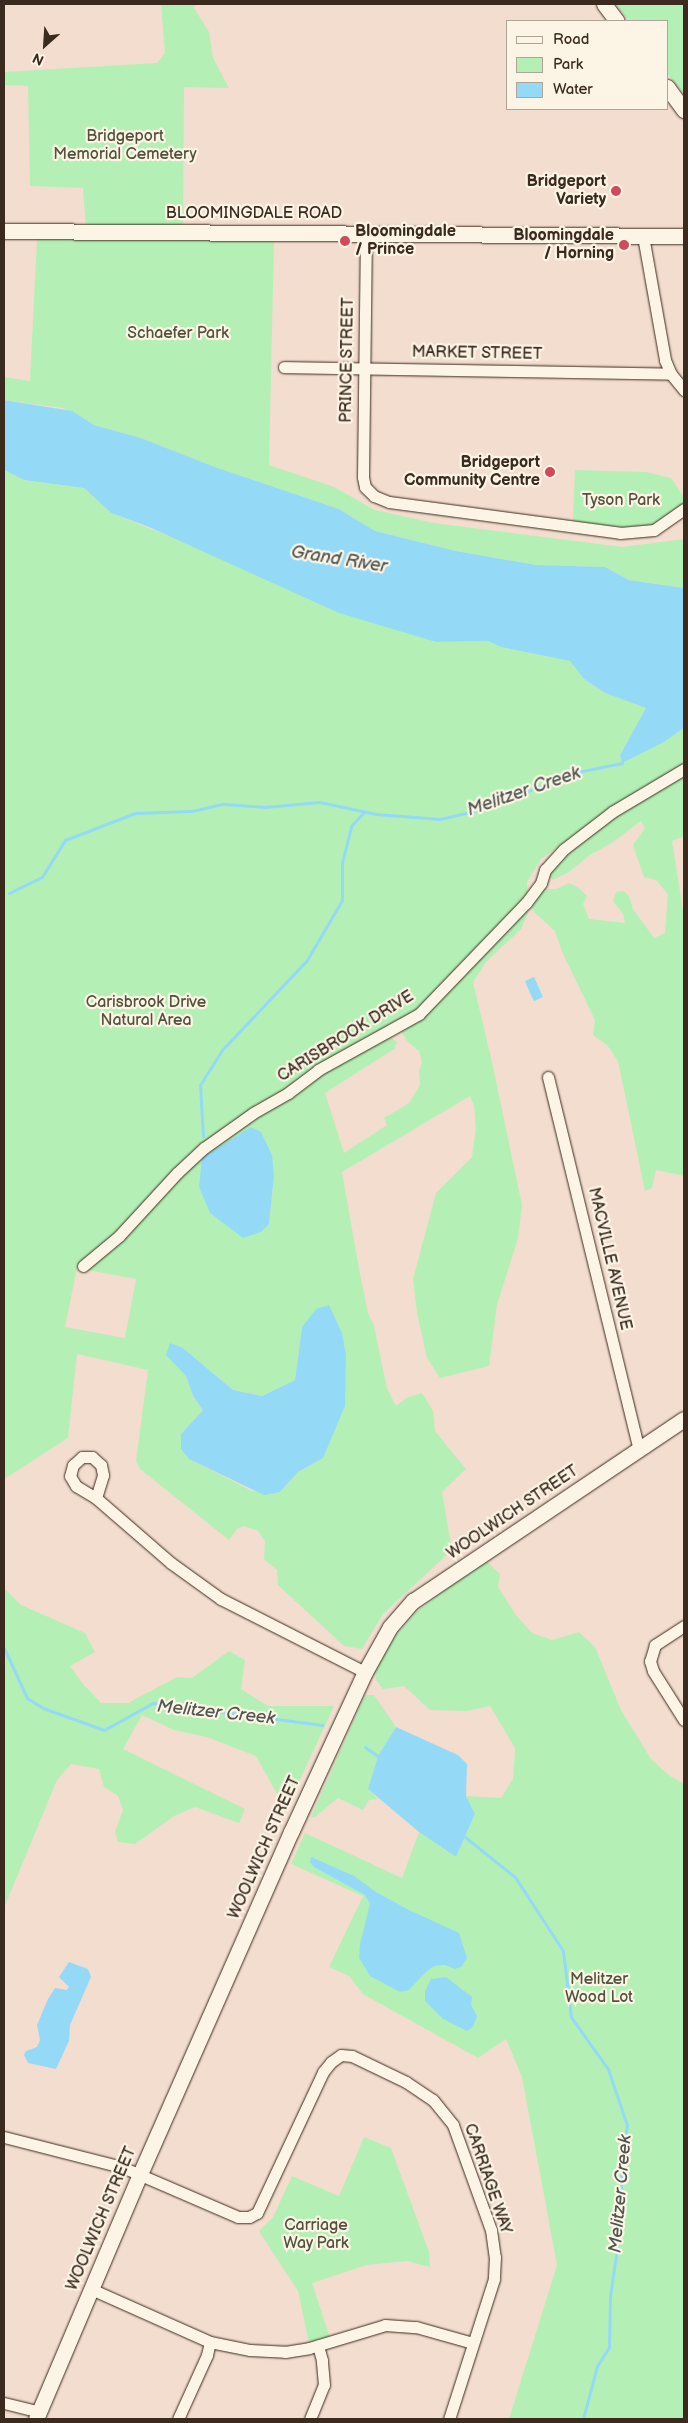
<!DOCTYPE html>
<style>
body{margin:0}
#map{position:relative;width:688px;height:2423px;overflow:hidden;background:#f3ddce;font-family:"Balsamiq Sans",sans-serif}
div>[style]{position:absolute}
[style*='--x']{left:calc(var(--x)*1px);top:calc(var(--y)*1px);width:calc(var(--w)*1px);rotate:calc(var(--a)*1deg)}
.green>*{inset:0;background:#b4f0b5}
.water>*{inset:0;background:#94daf6;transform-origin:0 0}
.stream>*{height:3px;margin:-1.5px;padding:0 1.5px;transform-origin:1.5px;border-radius:1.5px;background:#94daf6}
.roads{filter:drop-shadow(0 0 1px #3b2a1e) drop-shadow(0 0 1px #3b2a1e)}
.street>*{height:11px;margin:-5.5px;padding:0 5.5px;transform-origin:5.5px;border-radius:5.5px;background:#fcf5e5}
.secondary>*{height:15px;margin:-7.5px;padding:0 7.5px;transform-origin:7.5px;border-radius:7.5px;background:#fcf5e5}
.dots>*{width:14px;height:14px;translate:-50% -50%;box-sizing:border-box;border:2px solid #fcf5e5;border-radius:50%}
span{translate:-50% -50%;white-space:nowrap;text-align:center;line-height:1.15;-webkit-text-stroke:4.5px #fcf5e5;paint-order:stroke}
.park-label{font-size:16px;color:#53523c}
.poi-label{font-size:16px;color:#3b2a1e;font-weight:700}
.right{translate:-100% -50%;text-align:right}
.left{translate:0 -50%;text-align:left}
.street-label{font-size:16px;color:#3b2a1e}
.water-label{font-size:18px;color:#515654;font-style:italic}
.frame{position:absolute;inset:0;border:5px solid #3b2a1e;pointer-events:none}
.legend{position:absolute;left:506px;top:20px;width:162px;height:90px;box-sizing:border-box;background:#fcf5e5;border:1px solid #afa495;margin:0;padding:6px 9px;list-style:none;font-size:15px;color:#3b2a1e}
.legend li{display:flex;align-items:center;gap:10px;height:25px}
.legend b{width:25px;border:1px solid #afa495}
.north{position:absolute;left:20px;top:20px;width:50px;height:50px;-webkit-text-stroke:4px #fcf5e5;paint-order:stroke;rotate:206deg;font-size:14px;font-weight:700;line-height:20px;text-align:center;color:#3b2a1e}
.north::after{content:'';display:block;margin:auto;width:18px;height:22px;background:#3b2a1e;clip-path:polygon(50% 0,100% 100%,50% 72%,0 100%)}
</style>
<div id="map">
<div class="green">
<i style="clip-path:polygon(161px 4px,195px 4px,194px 8px,209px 32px,213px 58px,229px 88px,184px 87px,183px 229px,86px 229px,83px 188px,30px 186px,28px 86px,4px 85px,4px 72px,157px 63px,165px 53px)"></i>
<i style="clip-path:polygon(616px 4px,684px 4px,684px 94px,667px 73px,667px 21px,629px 21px)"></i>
<i style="clip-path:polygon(37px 239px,274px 240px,269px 465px,334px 487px,375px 510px,434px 523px,622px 547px,684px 539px,684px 588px,629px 580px,605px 567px,536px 565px,456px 551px,375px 531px,339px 509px,211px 466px,141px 438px,94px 425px,63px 408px,4px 400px,4px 377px,30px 381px)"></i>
<i style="clip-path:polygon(evenodd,4px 470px,24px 480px,84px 488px,111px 513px,436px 642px,488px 641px,501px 647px,570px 661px,584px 679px,605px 693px,647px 708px,620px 754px,664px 742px,684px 728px,684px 764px,638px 790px,541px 859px,527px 882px,528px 913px,521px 929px,486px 962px,473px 982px,492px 1062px,522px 1205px,518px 1238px,497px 1305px,489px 1366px,440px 1378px,427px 1358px,417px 1313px,413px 1279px,436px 1193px,472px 1157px,476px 1128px,474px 1106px,470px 1096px,342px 1172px,360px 1274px,368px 1313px,374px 1326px,387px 1388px,396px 1406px,406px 1398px,422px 1393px,433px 1411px,435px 1431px,466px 1469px,442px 1492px,452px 1550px,383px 1614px,362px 1649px,344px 1646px,278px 1585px,277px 1570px,264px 1559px,265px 1541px,258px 1531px,244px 1526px,237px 1529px,229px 1540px,140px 1469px,136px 1461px,148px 1370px,77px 1354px,68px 1438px,4px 1479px,4px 470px,392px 1025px,401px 1031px,408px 1042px,419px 1051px,422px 1063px,419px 1070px,420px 1085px,409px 1103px,384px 1118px,387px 1125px,344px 1153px,325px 1093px,394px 1049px,397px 1042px,381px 1030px,392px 1025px,4px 470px,274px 1176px,269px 1224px,224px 1223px,210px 1213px,274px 1176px,4px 470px,77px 1268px,136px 1279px,125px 1338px,65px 1327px,77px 1268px,4px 470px,302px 1327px,323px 1458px,298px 1472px,280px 1492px,252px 1491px,189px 1459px,181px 1434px,203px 1410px,193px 1396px,186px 1376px,183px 1348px,233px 1390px,262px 1396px,295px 1380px,302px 1327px)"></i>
<i style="clip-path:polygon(575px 470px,646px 472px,671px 478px,684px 497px,684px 504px,655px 526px,619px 529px,573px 522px)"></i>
<i style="clip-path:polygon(684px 773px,684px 836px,672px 841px,684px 917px,684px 1176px,656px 1170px,652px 1188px,645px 1191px,618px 1061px,607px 1045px,593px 1035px,595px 1020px,563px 954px,555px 931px,534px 912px,531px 906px,542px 889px,556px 889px,569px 883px,579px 888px,587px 896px,583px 904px,589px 919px,625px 923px,623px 914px,613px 901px,616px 892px,624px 891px,629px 896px,633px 909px,654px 938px,665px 933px,668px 894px,656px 880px,644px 877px,633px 845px,645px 828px,641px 821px,613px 842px,590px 855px,569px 872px,553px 880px,548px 875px,571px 849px,614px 815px)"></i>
<i style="clip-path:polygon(485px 1560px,500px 1574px,498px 1587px,516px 1615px,532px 1633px,552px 1640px,579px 1632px,595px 1647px,621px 1710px,651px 1759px,670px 1776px,684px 1784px,684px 2419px,509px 2419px,557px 2265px,522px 2077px,506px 2039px,478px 2058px,363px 1994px,349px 1976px,329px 1967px,363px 1896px,291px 1864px,305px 1833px,402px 1878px,419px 1832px,456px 1857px,475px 1814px,466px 1796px,501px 1798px,513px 1779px,515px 1748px,490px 1706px,467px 1711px,430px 1710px,404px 1686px,383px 1689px,376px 1680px,375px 1670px,392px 1640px,416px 1612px)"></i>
<i style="clip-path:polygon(4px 1588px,21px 1605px,85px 1633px,95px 1652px,70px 1666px,83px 1684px,101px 1703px,128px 1703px,177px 1677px,192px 1678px,229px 1651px,245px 1660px,241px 1689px,268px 1706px,334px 1706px,286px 1810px,256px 1756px,207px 1737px,174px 1730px,142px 1715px,123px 1749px,245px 1809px,239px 1823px,195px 1807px,174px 1816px,135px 1844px,118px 1842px,115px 1832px,123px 1810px,118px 1796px,104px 1787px,99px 1769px,71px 1764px,57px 1780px,4px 1908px)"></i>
<i style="clip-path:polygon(365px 1695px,374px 1695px,396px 1727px,378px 1756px,368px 1789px,378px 1799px,369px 1800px,363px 1810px,338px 1798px,315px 1817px,311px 1817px)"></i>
<i style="clip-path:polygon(364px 2137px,391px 2148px,429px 2252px,430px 2267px,407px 2261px,366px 2265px,312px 2283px,331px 2341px,310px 2348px,298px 2291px,259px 2231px,273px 2217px,292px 2176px,339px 2196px)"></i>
</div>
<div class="water">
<i style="clip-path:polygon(4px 400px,72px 411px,94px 425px,141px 438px,212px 466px,339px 509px,375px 531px,456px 551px,536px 565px,605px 567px,629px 580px,684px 588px,684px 728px,664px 742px,622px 763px,620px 755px,646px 708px,605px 693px,584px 679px,570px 661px,501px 647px,488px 641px,436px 642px,339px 613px,149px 527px,111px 513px,84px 488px,24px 480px,4px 470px)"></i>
<i style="left:534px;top:977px;width:22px;height:10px;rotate:66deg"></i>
<i style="clip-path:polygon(251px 1127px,261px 1132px,272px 1155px,274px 1176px,269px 1224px,261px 1232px,243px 1238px,210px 1213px,199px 1187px,202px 1158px)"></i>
<i style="clip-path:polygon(329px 1305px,342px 1333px,346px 1355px,345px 1406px,323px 1458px,298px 1472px,280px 1492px,264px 1495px,189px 1459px,181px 1449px,181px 1434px,203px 1410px,193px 1396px,186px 1376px,166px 1355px,170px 1343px,183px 1348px,233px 1390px,262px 1396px,295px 1380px,302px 1327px,316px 1309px)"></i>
<i style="clip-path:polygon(396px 1727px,458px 1755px,467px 1764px,466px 1796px,475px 1814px,456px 1857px,419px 1832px,368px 1789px,378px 1756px)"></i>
<i style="clip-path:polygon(311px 1857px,354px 1876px,376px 1892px,407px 1909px,459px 1933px,467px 1958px,461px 1967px,455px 1969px,445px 1965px,434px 1966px,425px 1973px,409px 1990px,400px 1992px,370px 1976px,359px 1958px,360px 1944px,370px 1904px,365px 1895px,314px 1867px,310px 1862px)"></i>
<i style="clip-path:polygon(69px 1962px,88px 1969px,91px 1977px,70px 2025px,69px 2041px,56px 2069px,28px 2063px,24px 2055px,26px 2051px,37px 2047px,40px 2040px,37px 2025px,48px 1999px,55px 1988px,67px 1990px,69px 1987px,59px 1977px)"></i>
<i style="clip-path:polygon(446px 1977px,472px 1997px,471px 2005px,477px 2016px,473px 2027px,467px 2031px,443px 2019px,425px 2001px,425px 1991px,431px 1979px)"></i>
</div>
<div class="stream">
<i style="--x:9;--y:893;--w:37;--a:-26"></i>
<i style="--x:42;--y:877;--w:44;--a:-58.1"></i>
<i style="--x:65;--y:840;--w:75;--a:-21.1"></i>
<i style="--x:135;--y:813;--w:57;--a:-2"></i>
<i style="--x:192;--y:811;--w:32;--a:-13"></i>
<i style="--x:223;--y:804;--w:42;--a:4.1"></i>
<i style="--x:265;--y:807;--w:55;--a:-5.2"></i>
<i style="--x:320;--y:802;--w:57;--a:12.1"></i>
<i style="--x:376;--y:814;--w:64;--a:4.5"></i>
<i style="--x:440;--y:819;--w:48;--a:-13.2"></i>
<i style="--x:487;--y:808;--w:92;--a:-22.4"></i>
<i style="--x:572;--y:773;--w:51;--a:-11.3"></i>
<i style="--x:203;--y:1136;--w:51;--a:-93.4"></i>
<i style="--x:200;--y:1085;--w:41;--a:-57.8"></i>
<i style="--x:222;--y:1050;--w:124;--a:-46.6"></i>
<i style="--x:307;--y:960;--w:69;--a:-59.7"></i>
<i style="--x:342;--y:900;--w:37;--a:-90"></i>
<i style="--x:342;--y:863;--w:38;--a:-76"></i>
<i style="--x:351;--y:826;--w:19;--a:-47"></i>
<i style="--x:4;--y:1648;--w:55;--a:65.3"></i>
<i style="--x:27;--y:1698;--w:19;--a:32"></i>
<i style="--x:43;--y:1708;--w:65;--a:19.8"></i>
<i style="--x:104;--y:1730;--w:56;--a:-28.9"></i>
<i style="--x:153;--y:1703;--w:171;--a:7.4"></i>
<i style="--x:365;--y:1747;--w:16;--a:35"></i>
<i style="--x:465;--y:1837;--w:64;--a:38.7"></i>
<i style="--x:515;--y:1877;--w:88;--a:57"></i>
<i style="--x:563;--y:1951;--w:66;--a:83.1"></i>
<i style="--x:571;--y:2017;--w:64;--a:54.6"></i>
<i style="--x:608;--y:2069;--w:59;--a:71.3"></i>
<i style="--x:627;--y:2125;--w:30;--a:99"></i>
<i style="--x:622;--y:2155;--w:72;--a:91.6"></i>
<i style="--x:620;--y:2227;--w:70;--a:98.2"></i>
<i style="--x:610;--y:2296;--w:51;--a:91.1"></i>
<i style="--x:609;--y:2347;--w:22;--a:122"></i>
<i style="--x:597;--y:2366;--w:55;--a:104.8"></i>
</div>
<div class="roads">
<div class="street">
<i style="--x:366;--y:232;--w:245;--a:90.7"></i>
<i style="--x:363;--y:477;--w:10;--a:79"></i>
<i style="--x:365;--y:487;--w:13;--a:45"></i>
<i style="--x:374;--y:496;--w:16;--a:22"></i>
<i style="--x:389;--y:502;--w:233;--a:7.6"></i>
<i style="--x:620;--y:533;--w:34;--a:-5"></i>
<i style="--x:654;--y:530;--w:37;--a:-35"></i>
<i style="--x:643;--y:236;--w:126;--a:79.9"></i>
<i style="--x:665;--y:360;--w:15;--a:67"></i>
<i style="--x:671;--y:374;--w:21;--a:51"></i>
<i style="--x:284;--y:367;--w:387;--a:1"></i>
<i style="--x:548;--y:1077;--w:383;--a:76.3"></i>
<i style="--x:83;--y:1266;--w:47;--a:-39.8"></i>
<i style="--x:119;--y:1236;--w:86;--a:-47.4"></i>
<i style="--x:177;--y:1173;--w:37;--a:-43"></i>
<i style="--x:204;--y:1148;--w:60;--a:-35.5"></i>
<i style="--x:253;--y:1113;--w:40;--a:-29.7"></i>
<i style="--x:288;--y:1093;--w:38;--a:-37"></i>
<i style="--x:318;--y:1070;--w:115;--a:-29"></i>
<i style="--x:419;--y:1014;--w:154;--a:-46.1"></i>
<i style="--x:526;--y:903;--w:25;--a:-53"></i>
<i style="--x:541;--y:883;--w:14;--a:-73"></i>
<i style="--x:545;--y:870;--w:28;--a:-48"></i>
<i style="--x:564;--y:849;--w:61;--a:-37.6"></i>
<i style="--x:612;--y:812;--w:84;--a:-30.8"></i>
<i style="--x:96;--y:1498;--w:24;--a:-73"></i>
<i style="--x:103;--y:1475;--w:10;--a:-101"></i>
<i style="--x:101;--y:1465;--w:12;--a:-138"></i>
<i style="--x:92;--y:1457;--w:10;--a:180"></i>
<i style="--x:82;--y:1457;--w:12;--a:138"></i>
<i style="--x:73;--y:1465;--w:11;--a:105"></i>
<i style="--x:70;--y:1476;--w:12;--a:59"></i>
<i style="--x:76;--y:1486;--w:23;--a:31"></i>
<i style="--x:96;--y:1498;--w:99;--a:40.9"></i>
<i style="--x:171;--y:1563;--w:62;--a:35.8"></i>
<i style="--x:221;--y:1599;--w:161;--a:26.9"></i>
<i style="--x:684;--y:1626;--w:35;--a:147"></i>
<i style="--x:655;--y:1645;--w:17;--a:107"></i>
<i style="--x:650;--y:1661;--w:10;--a:73"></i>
<i style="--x:653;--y:1671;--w:58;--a:57.7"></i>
<i style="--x:4;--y:2137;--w:122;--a:14.3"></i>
<i style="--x:122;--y:2167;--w:126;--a:23.3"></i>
<i style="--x:238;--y:2217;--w:11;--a:0"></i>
<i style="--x:249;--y:2217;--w:9;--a:-27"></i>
<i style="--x:257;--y:2213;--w:156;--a:-64.9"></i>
<i style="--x:323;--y:2072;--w:13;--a:-51"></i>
<i style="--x:331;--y:2062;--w:12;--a:-35"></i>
<i style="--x:341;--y:2055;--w:11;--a:5"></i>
<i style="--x:352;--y:2056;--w:60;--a:25.7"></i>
<i style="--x:406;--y:2082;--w:32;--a:34"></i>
<i style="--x:433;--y:2100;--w:32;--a:51"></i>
<i style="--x:453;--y:2125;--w:112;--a:70.1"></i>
<i style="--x:491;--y:2230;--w:27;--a:82"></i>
<i style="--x:495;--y:2257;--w:22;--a:93"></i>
<i style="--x:494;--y:2279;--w:147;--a:107.8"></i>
<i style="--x:91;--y:2289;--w:130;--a:24"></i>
<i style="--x:210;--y:2342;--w:41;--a:11.3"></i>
<i style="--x:250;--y:2350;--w:35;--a:3"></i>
<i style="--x:285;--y:2352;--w:24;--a:-9"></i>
<i style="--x:309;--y:2348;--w:79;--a:-16.8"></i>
<i style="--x:385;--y:2325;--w:31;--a:4"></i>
<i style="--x:416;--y:2327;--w:59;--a:15.7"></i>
<i style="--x:4;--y:2403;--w:37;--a:14"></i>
<i style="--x:178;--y:2419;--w:70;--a:-65.6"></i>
<i style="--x:207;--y:2355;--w:13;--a:-77"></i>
<i style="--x:310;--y:2419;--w:37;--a:-68"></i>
<i style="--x:324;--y:2385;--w:25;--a:-95"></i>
<i style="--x:322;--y:2360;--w:15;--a:-106"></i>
</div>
<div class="secondary">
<i style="--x:604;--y:4;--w:21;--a:53"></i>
<i style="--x:667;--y:87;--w:29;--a:54"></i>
<i style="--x:4;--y:231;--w:680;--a:0.42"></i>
<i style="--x:36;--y:2419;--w:266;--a:-67"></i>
<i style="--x:140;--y:2174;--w:374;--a:-66.2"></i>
<i style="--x:291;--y:1832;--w:176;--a:-65.2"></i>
<i style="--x:365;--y:1672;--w:51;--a:-60.9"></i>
<i style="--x:390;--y:1627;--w:35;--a:-49"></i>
<i style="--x:413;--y:1601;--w:326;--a:-33.9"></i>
</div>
</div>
<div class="dots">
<i style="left:616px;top:191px;background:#d1495b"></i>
<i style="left:345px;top:241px;background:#d1495b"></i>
<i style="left:624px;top:245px;background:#d1495b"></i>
<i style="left:550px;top:472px;background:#d1495b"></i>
</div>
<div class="park-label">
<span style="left:125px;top:146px">Bridgeport<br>Memorial Cemetery</span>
<span style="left:178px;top:334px">Schaefer Park</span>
<span style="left:621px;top:501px">Tyson Park</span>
<span style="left:146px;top:1012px">Carisbrook Drive<br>Natural Area</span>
<span style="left:599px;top:1989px">Melitzer<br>Wood Lot</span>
<span style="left:316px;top:2235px">Carriage<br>Way Park</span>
</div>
<div class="poi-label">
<span class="right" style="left:606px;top:191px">Bridgeport<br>Variety</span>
<span class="left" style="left:355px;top:241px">Bloomingdale<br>/ Prince</span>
<span class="right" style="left:614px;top:245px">Bloomingdale<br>/ Horning</span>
<span class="right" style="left:540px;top:472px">Bridgeport<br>Community Centre</span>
</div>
<div class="street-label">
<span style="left:254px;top:214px">BLOOMINGDALE ROAD</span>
<span style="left:477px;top:354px;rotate:1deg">MARKET STREET</span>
<span style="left:348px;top:360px;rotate:-89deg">PRINCE STREET</span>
<span style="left:346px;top:1037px;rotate:-32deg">CARISBROOK DRIVE</span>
<span style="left:609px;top:1259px;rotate:77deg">MACVILLE AVENUE</span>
<span style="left:513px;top:1513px;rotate:-34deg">WOOLWICH STREET</span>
<span style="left:265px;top:1848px;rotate:-66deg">WOOLWICH STREET</span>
<span style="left:487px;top:2179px;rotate:71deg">CARRIAGE WAY</span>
<span style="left:102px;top:2219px;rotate:-67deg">WOOLWICH STREET</span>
</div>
<div class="water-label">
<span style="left:339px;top:560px;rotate:9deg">Grand River</span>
<span style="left:524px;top:792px;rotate:-19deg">Melitzer Creek</span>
<span style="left:216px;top:1713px;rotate:6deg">Melitzer Creek</span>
<span style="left:621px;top:2194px;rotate:-85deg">Melitzer Creek</span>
</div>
<div class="frame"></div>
<ul class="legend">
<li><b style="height:6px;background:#fcf5e5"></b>Road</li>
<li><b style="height:14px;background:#b4f0b5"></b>Park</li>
<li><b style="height:14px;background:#94daf6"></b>Water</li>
</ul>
<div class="north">N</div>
</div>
